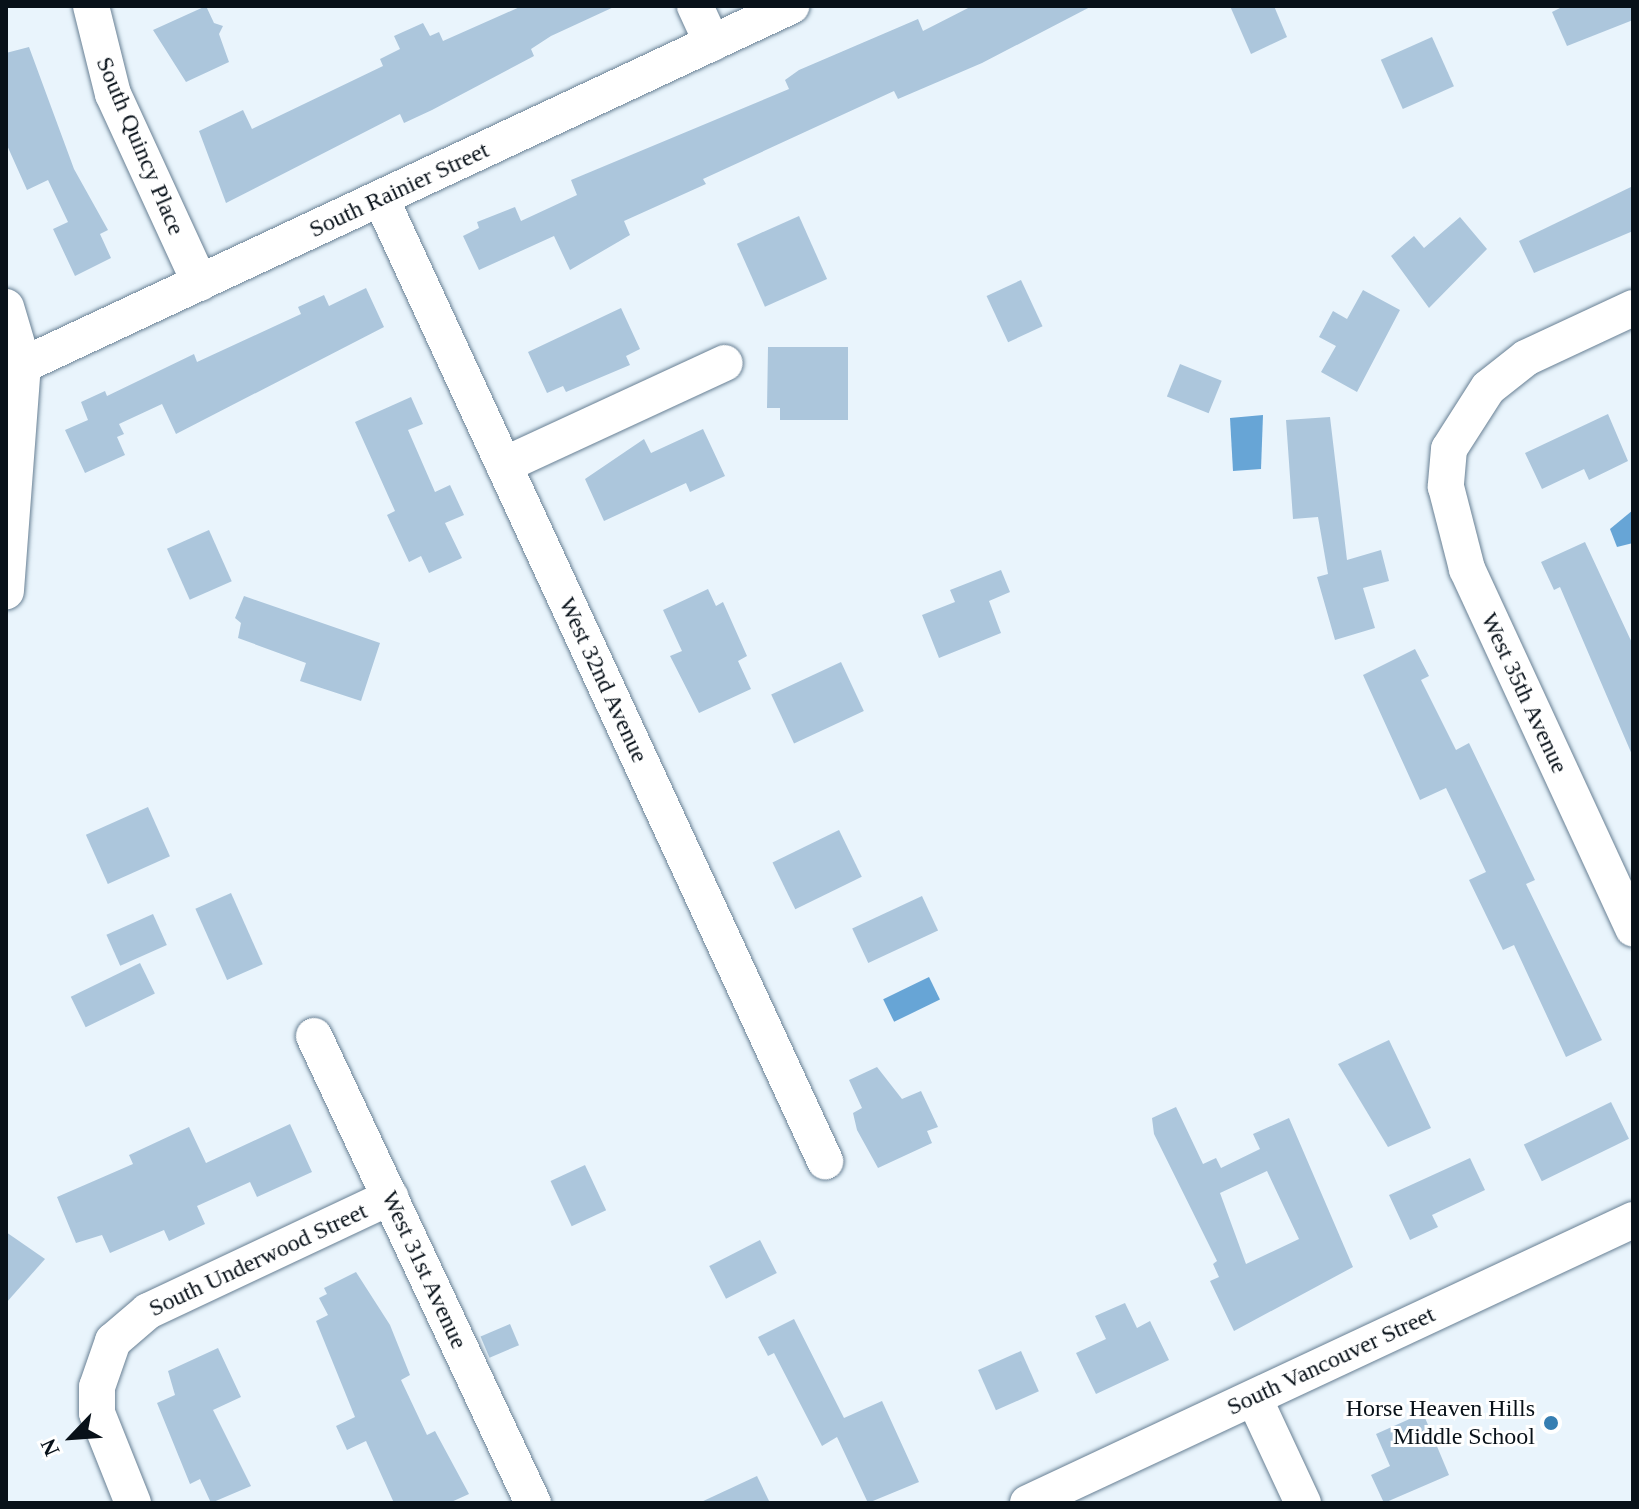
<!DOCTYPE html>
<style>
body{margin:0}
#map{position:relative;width:1639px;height:1509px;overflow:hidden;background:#e9f4fc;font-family:"Times New Roman",serif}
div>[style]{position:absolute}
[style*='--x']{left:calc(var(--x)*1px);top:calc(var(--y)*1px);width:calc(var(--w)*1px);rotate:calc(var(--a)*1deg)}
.water>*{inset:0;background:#67a5d6;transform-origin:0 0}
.building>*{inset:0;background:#acc6dc;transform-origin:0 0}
.roads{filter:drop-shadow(0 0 2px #688094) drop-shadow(0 0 2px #688094)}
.minor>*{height:36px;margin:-18px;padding:0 18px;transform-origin:18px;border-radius:18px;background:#fff}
.dots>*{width:22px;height:22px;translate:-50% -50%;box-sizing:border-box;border:4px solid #fff;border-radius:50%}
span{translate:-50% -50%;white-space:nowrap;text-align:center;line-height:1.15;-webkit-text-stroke:6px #fff;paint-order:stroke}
.street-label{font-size:24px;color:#081119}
.poi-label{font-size:24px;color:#081119}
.right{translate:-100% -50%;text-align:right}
.frame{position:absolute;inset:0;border:8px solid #081119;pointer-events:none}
.north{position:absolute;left:32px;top:1397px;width:80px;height:80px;-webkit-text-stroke:6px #fff;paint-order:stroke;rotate:245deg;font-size:22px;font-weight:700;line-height:32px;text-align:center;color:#081119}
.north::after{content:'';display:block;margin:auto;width:28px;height:36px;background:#081119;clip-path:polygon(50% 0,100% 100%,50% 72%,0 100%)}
</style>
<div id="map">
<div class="water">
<i style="clip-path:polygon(1263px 415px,1261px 469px,1233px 471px,1230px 418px)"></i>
<i style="clip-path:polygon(1633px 510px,1633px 543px,1617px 547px,1610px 529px)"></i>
<i style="left:929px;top:977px;width:25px;height:51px;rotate:64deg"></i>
</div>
<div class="building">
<i style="clip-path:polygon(206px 6px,214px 23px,223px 26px,219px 34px,229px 62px,186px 82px,153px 30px)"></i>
<i style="clip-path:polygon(522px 6px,616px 6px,551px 36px,531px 49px,534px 56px,432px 110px,404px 123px,400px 114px,226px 203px,199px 131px,243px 110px,252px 129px,383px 66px,380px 59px,400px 49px,394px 36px,423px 23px,430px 36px,439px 32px,443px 41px)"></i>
<i style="clip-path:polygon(972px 6px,1092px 6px,982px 63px,898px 99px,894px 91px,703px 179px,706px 184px,624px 221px,630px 235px,570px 270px,554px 236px,479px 270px,463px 236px,479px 228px,477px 222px,515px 207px,521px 221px,577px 195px,571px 180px,789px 89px,785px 80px,799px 70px,918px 19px,923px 31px)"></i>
<i style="clip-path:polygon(1230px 6px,1274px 6px,1287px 37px,1251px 54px)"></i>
<i style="clip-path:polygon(1564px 6px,1633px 6px,1633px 20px,1567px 46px,1552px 12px)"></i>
<i style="left:1432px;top:37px;width:54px;height:56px;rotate:66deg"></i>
<i style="clip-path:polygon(29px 47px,74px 169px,108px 230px,100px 234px,111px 258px,75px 276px,53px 229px,68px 222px,48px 180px,27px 190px,6px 143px,6px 53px)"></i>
<i style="clip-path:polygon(1633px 186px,1633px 231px,1534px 273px,1519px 241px)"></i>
<i style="left:799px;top:216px;width:69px;height:68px;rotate:66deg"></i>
<i style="clip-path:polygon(1460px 217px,1487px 249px,1429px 308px,1391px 256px,1414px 236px,1424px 248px)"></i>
<i style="left:1021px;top:280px;width:51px;height:38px;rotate:65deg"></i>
<i style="clip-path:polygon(366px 288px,384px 327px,176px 434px,162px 404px,119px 424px,124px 434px,117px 437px,125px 455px,85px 473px,65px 430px,88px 420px,81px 402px,105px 391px,107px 396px,194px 354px,197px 362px,301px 314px,298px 307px,324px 295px,329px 306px)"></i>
<i style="clip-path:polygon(1363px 290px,1400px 310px,1357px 392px,1321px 372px,1336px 346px,1319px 337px,1333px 311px,1347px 319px)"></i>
<i style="clip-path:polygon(621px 308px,640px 349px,626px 356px,630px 365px,566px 392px,563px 386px,547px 393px,528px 352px)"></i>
<i style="clip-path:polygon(768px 347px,848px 347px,848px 420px,780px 420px,780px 408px,767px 408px)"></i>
<i style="left:1180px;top:364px;width:45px;height:35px;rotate:22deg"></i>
<i style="clip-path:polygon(411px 397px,423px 424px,408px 430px,435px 492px,450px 485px,464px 515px,445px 523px,462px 558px,429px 573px,421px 556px,409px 562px,387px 515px,395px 511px,355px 422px)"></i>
<i style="clip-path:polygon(1608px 414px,1628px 461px,1589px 480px,1584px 469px,1542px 489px,1525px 453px)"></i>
<i style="clip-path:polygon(1330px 417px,1347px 560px,1381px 550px,1389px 581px,1363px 588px,1375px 628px,1335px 640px,1317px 577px,1328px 574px,1318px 517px,1293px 519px,1286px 420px)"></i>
<i style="clip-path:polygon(703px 429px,725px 476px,690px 492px,686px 483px,604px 521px,585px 479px,644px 439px,651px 453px)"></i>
<i style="left:209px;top:530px;width:56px;height:46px;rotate:66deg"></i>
<i style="clip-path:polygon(1585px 542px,1633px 645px,1633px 757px,1560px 587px,1554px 590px,1541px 562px)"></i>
<i style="clip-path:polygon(1001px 570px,1010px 592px,989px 601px,1001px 633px,939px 658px,922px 615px,955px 602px,950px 590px)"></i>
<i style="clip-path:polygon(708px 589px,716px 606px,723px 602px,747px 656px,738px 661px,751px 689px,699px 713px,670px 656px,682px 651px,663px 610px)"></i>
<i style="clip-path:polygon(244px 596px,380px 643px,361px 701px,300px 681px,306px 663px,238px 638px,241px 623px,235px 618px)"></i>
<i style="clip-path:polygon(1415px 649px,1429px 676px,1421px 680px,1456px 750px,1469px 743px,1535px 880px,1526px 884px,1602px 1040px,1566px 1057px,1514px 945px,1503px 950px,1469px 880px,1486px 872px,1446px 788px,1420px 800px,1363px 675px)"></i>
<i style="left:841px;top:662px;width:54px;height:77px;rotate:65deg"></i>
<i style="left:148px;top:807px;width:54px;height:68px;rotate:66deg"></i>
<i style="left:839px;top:830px;width:52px;height:74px;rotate:64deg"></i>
<i style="left:231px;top:893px;width:78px;height:39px;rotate:66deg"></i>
<i style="left:922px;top:896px;width:38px;height:77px;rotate:65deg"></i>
<i style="left:153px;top:914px;width:34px;height:51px;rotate:66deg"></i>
<i style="left:140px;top:963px;width:34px;height:77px;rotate:64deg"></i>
<i style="clip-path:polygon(1389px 1040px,1431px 1128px,1388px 1147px,1338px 1064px)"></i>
<i style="clip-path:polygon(877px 1067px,902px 1099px,921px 1091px,938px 1127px,927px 1131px,932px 1143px,878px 1168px,857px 1130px,853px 1113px,862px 1108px,849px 1080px)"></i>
<i style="left:1611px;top:1102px;width:41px;height:97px;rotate:64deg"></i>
<i style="clip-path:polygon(evenodd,1176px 1107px,1203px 1164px,1216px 1158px,1221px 1168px,1260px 1149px,1253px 1134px,1289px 1118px,1353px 1267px,1234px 1331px,1210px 1281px,1219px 1277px,1213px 1264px,1217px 1261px,1154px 1134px,1152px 1118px,1176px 1107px,1267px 1171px,1299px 1239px,1246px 1264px,1220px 1193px,1267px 1171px)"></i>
<i style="clip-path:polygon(290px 1124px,312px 1172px,257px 1197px,250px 1182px,197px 1206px,205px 1224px,169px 1241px,164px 1230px,110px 1253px,102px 1235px,76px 1243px,57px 1197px,133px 1164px,129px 1155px,189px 1127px,206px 1163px)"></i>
<i style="clip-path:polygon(1470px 1158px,1485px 1190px,1432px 1215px,1438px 1227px,1410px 1240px,1389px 1195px)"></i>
<i style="left:585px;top:1165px;width:50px;height:38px;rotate:65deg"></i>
<i style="clip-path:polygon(6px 1232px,45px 1259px,6px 1303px)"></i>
<i style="left:760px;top:1240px;width:37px;height:57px;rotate:63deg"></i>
<i style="clip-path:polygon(356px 1272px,390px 1325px,410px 1375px,401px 1380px,427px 1435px,435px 1431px,469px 1494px,449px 1503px,394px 1503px,366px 1441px,347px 1450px,336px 1426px,355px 1417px,316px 1321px,328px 1315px,319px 1298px,327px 1294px,324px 1288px)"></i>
<i style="clip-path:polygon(1125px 1303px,1137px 1328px,1150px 1321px,1169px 1360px,1096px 1394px,1076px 1353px,1106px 1339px,1095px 1316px)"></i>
<i style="clip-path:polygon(794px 1319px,844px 1418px,882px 1401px,919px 1482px,868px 1503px,837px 1437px,822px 1446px,774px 1353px,768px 1356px,758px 1337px)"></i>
<i style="left:510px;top:1324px;width:23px;height:32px;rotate:67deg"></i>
<i style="clip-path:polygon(218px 1348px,241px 1397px,213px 1410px,251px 1486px,211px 1503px,200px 1479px,190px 1484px,157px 1403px,175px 1395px,168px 1371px)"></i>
<i style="left:1021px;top:1351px;width:44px;height:47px;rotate:66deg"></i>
<i style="clip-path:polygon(1423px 1413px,1449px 1475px,1384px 1503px,1371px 1475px,1390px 1466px,1376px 1434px)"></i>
<i style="clip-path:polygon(757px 1476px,770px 1503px,699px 1503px)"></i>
</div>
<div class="roads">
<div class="minor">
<i style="--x:91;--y:6;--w:91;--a:76"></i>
<i style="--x:113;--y:94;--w:208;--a:65.3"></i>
<i style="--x:695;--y:6;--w:41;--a:65.3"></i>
<i style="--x:381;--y:199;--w:1060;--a:65.22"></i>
<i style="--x:6;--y:307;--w:59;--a:73.4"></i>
<i style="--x:23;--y:364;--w:228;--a:94.3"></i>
<i style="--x:1633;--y:308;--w:118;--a:155"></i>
<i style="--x:1526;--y:358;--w:48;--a:141.7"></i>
<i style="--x:1488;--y:388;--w:72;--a:122.6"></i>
<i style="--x:1449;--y:449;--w:38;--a:95"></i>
<i style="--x:1446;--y:487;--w:85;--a:75.6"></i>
<i style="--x:1467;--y:569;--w:396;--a:65.2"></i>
<i style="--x:6;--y:373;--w:867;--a:-25.06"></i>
<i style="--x:504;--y:465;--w:243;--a:-24.8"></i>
<i style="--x:314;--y:1036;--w:516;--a:64.88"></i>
<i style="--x:1254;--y:1398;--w:116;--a:65"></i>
<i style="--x:133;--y:1503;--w:97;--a:-111.8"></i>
<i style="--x:97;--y:1413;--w:26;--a:-90"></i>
<i style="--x:97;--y:1387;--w:49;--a:-70.8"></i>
<i style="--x:113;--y:1341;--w:46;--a:-40.6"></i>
<i style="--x:148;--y:1311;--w:268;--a:-25.2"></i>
<i style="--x:1028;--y:1503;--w:668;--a:-25.07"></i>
</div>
</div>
<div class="dots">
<i style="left:1551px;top:1423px;background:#367eb2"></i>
</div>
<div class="street-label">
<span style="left:140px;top:146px;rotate:67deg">South Quincy Place</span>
<span style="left:399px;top:190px;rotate:-25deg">South Rainier Street</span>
<span style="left:603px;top:680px;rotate:65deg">West 32nd Avenue</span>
<span style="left:1524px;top:693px;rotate:65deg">West 35th Avenue</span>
<span style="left:258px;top:1260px;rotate:-25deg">South Underwood Street</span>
<span style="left:424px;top:1270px;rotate:65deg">West 31st Avenue</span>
<span style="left:1331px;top:1361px;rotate:-25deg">South Vancouver Street</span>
</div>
<div class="poi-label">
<span class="right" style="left:1535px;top:1423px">Horse Heaven Hills<br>Middle School</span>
</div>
<div class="frame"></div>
<div class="north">N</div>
</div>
